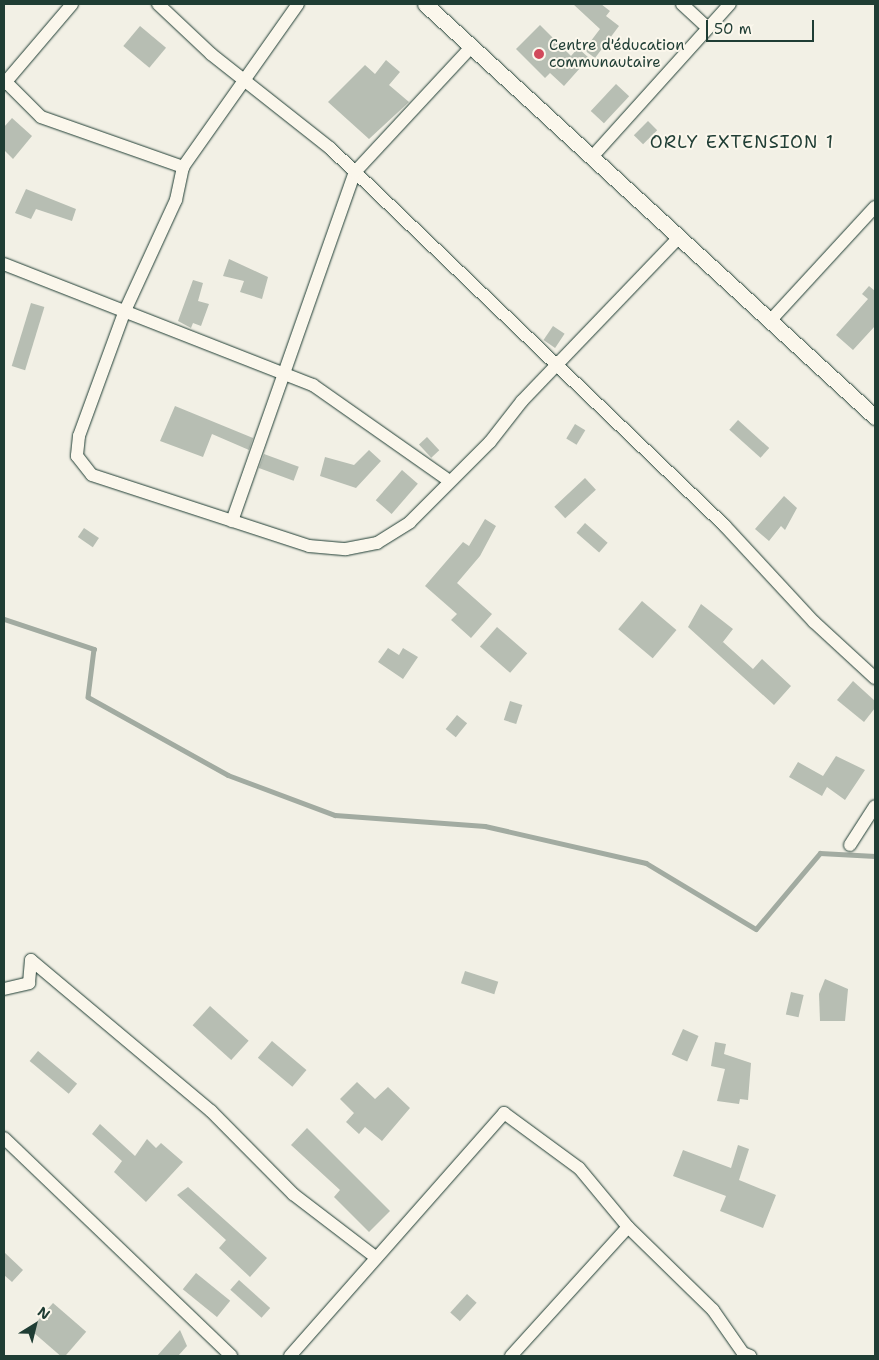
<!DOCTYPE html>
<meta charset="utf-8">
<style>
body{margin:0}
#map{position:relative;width:879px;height:1360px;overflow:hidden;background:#f2f0e5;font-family:"Shantell Sans",sans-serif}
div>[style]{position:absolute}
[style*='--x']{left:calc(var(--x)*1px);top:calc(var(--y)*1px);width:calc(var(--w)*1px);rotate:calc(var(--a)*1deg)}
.stream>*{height:4.5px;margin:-2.25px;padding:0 2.25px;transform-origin:2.25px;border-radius:2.25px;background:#a2aba1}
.building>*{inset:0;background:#b7beb3;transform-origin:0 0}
.roads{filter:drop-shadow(0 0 1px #1f3d34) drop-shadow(0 0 1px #1f3d34)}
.minor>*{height:12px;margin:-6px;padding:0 6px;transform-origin:6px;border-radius:6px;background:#fbf7ec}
.tertiary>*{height:15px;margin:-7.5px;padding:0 7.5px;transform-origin:7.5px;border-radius:7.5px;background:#fbf7ec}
.dots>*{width:14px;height:14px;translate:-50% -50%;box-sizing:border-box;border:2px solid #fbf7ec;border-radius:50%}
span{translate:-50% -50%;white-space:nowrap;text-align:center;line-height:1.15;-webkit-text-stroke:4px #fbf7ec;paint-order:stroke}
.poi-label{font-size:15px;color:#1f3d34}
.left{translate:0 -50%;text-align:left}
.quarter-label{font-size:18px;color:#1f3d34;letter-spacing:1px}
.frame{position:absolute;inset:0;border:5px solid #1f3d34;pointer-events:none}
.north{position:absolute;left:10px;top:1300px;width:50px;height:50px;-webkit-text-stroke:4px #fbf7ec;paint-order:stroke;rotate:36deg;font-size:14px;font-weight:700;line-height:20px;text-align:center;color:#1f3d34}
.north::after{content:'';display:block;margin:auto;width:18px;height:22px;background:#1f3d34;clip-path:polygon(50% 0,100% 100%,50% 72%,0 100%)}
.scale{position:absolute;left:706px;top:20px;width:108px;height:22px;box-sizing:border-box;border:2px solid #1f3d34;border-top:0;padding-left:6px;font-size:15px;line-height:18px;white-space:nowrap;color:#1f3d34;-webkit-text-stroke:4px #fbf7ec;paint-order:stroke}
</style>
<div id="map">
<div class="stream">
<i style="--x:4;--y:619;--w:95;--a:18.4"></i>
<i style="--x:94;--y:649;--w:48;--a:97.1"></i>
<i style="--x:88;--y:697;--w:160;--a:29.1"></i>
<i style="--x:228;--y:775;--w:114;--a:20.5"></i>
<i style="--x:335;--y:815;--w:150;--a:4.2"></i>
<i style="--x:485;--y:826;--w:165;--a:12.9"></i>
<i style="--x:646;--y:863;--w:128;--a:31"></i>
<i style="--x:756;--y:929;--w:99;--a:-49.9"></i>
<i style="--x:820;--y:853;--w:55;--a:3.1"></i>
</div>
<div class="building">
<i style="clip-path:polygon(573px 4px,601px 4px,610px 11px,606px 16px,619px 26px,595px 58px,584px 50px,600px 29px)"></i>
<i style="clip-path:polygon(540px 25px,571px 56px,578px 48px,589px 58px,564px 86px,550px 73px,545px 78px,516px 49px)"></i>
<i style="left:140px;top:26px;width:34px;height:26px;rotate:40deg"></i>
<i style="clip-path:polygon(386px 60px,400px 72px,389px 85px,409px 102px,369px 139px,328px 102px,365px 65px,375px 74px)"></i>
<i style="left:616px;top:84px;width:18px;height:37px;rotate:43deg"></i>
<i style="clip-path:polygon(12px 118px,32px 136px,13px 159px,4px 150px,4px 127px)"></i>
<i style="left:648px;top:121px;width:13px;height:20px;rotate:45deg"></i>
<i style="clip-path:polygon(26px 189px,76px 209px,72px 221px,36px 209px,31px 219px,15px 213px)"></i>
<i style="clip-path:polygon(229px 259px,268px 277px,262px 299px,240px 292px,244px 281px,223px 276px)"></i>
<i style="clip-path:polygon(193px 280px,203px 283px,198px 301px,209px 304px,201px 326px,193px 323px,191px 328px,178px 321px)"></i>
<i style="clip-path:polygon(869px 286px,875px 291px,875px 326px,853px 350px,836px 335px,868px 299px,862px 294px)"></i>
<i style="left:31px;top:303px;width:14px;height:66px;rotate:17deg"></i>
<i style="left:553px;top:326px;width:14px;height:17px;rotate:34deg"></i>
<i style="clip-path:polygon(175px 406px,253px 438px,249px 450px,212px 434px,203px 457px,160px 441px)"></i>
<i style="left:738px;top:420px;width:42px;height:13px;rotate:42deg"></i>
<i style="left:575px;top:424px;width:12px;height:17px;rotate:31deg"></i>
<i style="left:427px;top:437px;width:18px;height:11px;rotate:47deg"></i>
<i style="clip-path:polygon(369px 450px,381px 461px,356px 488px,320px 476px,325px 457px,354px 465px)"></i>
<i style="left:264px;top:454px;width:37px;height:15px;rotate:20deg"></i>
<i style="left:402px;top:470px;width:21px;height:40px;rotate:41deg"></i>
<i style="left:585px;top:478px;width:16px;height:42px;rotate:47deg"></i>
<i style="clip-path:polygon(784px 496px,797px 508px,785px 530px,781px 526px,769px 541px,755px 529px)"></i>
<i style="clip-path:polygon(485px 519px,496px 526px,480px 556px,457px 583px,492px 614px,471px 638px,451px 620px,457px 614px,425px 586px,463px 542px,469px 546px)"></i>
<i style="left:585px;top:523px;width:30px;height:13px;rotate:41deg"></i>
<i style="left:84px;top:528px;width:18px;height:11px;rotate:34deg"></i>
<i style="left:642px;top:601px;width:45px;height:37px;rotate:40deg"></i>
<i style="clip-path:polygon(701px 604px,733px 629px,719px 647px,723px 642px,753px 669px,762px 659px,791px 686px,774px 705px,688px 627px)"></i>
<i style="left:497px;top:627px;width:40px;height:26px;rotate:41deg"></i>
<i style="clip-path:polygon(388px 648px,399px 655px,403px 648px,418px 657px,403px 679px,378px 662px)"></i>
<i style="clip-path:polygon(853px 681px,875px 701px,875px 708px,864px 722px,837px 700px)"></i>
<i style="left:510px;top:701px;width:13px;height:20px;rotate:18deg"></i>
<i style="left:457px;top:715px;width:13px;height:18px;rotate:39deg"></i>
<i style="clip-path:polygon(836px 756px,865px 770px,845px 800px,827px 787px,822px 796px,789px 777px,798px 762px,823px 776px)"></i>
<i style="left:465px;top:971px;width:35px;height:13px;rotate:18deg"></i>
<i style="clip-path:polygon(825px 979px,848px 989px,845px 1021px,820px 1021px,819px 994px)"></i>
<i style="left:791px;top:992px;width:13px;height:23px;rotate:13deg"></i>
<i style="left:210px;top:1006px;width:52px;height:26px;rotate:42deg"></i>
<i style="left:683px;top:1029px;width:17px;height:28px;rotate:24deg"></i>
<i style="left:272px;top:1041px;width:45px;height:22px;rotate:40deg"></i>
<i style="clip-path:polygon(715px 1042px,726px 1044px,724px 1054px,751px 1063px,748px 1100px,740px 1099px,739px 1104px,717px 1101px,725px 1069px,711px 1066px)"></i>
<i style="left:38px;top:1051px;width:51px;height:13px;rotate:40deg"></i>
<i style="clip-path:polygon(357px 1082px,375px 1099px,388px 1087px,410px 1108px,382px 1141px,365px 1127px,359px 1134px,346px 1122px,354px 1113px,340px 1099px)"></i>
<i style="clip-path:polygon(100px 1124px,135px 1156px,147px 1139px,156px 1148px,161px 1143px,183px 1162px,146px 1202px,114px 1172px,122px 1161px,92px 1134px)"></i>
<i style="clip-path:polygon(307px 1128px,390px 1211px,369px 1232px,334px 1197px,340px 1190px,291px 1145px)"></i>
<i style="clip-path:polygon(738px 1145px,749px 1149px,739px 1180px,776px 1195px,763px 1228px,720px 1211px,726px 1196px,673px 1176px,683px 1150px,731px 1168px)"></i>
<i style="clip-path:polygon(188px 1187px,267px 1258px,250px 1277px,219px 1248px,226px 1240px,177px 1195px)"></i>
<i style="clip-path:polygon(4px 1252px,23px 1270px,12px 1282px,4px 1275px)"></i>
<i style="left:196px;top:1273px;width:44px;height:21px;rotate:39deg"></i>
<i style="left:239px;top:1280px;width:42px;height:13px;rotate:42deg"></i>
<i style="left:467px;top:1294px;width:13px;height:25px;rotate:42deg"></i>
<i style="left:53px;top:1303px;width:44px;height:35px;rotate:41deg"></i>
<i style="clip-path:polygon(180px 1330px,187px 1346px,178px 1356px,157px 1356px)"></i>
</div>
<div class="roads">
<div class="minor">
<i style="--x:158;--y:4;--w:73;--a:43.3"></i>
<i style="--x:211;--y:54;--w:152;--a:38.3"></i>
<i style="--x:330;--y:148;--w:547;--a:43.74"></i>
<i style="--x:725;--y:526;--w:131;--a:47.2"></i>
<i style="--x:814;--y:622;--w:83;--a:42.6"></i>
<i style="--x:298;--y:4;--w:199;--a:125.2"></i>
<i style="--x:183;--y:167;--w:34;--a:102"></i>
<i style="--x:176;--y:200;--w:124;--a:114.7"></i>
<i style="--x:124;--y:313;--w:131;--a:110.1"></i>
<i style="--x:79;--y:436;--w:20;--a:96"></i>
<i style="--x:77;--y:456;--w:24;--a:52"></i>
<i style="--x:92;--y:475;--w:228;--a:18.1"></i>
<i style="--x:309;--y:546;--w:37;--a:5"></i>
<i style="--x:346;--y:549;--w:32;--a:-11"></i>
<i style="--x:377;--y:543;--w:39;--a:-32"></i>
<i style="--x:410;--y:522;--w:113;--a:-45"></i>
<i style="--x:490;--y:442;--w:52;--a:-52"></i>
<i style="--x:522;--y:401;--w:227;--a:-46.2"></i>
<i style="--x:682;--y:4;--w:34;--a:43"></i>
<i style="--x:4;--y:80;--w:52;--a:45"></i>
<i style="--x:41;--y:117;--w:151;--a:19.4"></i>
<i style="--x:4;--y:84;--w:105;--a:-49.6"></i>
<i style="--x:592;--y:157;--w:206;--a:-48"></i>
<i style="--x:4;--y:264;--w:332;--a:21.4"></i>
<i style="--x:313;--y:385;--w:165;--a:35.1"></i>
<i style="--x:770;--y:321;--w:155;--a:-47.4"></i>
<i style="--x:232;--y:521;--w:370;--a:-70.6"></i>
<i style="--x:355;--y:172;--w:172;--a:-47.1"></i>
<i style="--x:850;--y:845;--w:46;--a:-57.3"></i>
<i style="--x:31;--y:960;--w:235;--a:40"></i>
<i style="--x:211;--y:1111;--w:117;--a:45.3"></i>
<i style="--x:293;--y:1194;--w:102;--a:37.4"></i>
<i style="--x:4;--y:989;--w:26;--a:-13"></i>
<i style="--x:29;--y:983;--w:23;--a:-85"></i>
<i style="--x:4;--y:1138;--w:315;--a:43.8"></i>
<i style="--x:290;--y:1356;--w:324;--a:-48.6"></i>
<i style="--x:504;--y:1113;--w:93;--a:36.3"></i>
<i style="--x:579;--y:1168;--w:77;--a:50.3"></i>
<i style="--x:628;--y:1227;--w:119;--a:44.3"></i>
<i style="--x:713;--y:1310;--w:52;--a:55.1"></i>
<i style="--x:743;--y:1353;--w:8;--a:23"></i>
<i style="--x:511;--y:1356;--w:174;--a:-47.8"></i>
</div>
<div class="tertiary">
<i style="--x:425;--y:4;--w:611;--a:42.55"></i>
</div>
</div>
<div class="dots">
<i style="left:539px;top:54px;background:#d1495b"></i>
</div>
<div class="poi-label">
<span class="left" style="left:549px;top:54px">Centre d'éducation<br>communautaire</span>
</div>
<div class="quarter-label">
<span style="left:742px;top:142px">ORLY EXTENSION 1</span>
</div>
<div class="frame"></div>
<div class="north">N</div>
<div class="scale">50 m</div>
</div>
